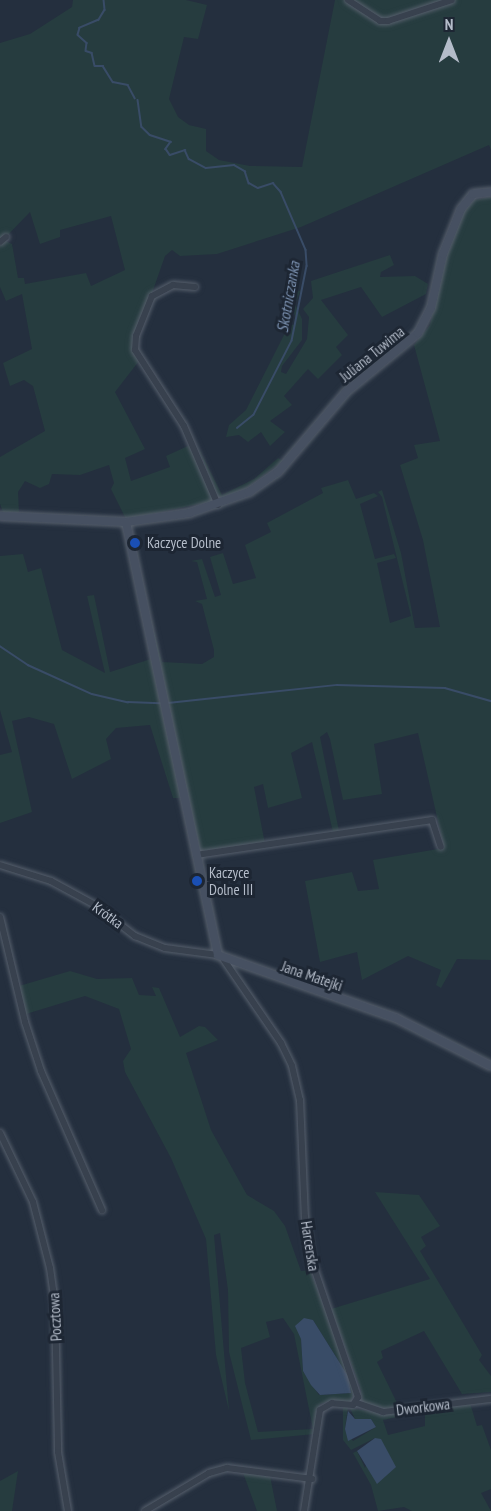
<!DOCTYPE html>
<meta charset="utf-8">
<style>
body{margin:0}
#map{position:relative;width:491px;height:1511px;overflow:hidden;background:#242f3e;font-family:"PT Sans Narrow",sans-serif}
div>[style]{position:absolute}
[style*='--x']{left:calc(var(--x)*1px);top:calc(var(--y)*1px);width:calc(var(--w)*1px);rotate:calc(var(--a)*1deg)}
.green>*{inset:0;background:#263c3f}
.water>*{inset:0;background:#394c67}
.stream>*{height:1.5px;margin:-0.75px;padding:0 0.75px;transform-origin:0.75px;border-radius:0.75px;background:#394c67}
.roads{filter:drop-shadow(0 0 2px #565f6c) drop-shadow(0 0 2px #565f6c)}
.street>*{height:6px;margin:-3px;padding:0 3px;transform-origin:3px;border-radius:3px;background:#38414e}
.secondary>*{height:8px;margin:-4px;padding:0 4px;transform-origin:4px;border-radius:4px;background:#465061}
.dots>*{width:16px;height:16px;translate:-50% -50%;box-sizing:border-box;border:3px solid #1d2633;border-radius:50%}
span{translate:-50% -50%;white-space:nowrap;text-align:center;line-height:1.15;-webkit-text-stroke:6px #1d2633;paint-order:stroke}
.street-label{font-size:15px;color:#b4bcc9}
.poi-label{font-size:15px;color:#b4bcc9}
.left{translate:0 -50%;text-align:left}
.water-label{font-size:16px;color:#7c92b1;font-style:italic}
.north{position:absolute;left:419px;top:12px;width:60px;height:60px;-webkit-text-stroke:4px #1d2633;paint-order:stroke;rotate:0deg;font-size:16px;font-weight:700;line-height:24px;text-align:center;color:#b4bcc9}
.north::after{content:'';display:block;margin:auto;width:21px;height:27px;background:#b4bcc9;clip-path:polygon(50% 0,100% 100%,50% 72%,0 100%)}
</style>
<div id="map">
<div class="green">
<i style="clip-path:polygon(evenodd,73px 0,186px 0,207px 5px,198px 39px,184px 37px,169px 99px,178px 117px,189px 125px,206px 129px,206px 151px,219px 160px,250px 166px,302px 167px,335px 0,491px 0,491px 150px,489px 145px,301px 227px,217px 254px,180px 256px,172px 250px,165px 256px,132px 350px,139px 361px,115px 392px,145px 449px,125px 458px,131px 481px,170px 467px,166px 456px,190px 445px,214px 501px,126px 519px,111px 489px,114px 483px,109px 465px,80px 475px,52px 474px,49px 484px,40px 488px,25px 481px,18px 492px,19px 512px,3px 512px,0 504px,0 457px,45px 431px,33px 386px,24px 380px,10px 386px,3px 363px,32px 349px,22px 294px,6px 301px,0 287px,0 43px,30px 34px,72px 7px,73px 0,30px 212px,40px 244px,60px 237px,60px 230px,111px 216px,125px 270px,91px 286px,86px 273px,25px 284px,24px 278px,18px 278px,12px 244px,3px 240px,30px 212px)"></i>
<i style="clip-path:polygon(491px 197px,491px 960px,457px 959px,441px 988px,436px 985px,441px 970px,408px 956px,362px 980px,357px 952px,320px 962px,305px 881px,352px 872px,358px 891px,379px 889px,373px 860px,444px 848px,418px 733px,374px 744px,382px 794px,343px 800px,330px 739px,327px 732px,320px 737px,339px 831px,333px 832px,312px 742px,291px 753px,302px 798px,268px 808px,263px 784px,254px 787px,265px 844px,200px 851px,148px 609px,162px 662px,202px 664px,214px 657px,214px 650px,202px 604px,195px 601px,207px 599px,197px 562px,191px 561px,202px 559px,215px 597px,221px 595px,210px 557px,223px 553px,233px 584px,256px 578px,245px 545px,271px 532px,267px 523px,323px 493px,321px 488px,348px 480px,356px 499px,374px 493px,378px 496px,360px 504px,375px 559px,394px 554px,396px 558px,377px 563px,390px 623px,411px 616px,382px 497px,378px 492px,382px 490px,401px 553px,415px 628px,440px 627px,423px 540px,400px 465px,418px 458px,414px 445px,440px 441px,414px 345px,430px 325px,443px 265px,464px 212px,474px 200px)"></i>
<i style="clip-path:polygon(390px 255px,394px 265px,381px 272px,380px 277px,415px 276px,428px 284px,426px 294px,382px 317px,361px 287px,321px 300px,348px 335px,336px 347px,342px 355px,318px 379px,308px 369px,284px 396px,292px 405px,270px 421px,285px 432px,270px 446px,261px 432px,248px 442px,239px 435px,226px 437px,229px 425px,246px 410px,289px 325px,294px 325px,296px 318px,287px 296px,301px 290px,295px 304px,302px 319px,302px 340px,282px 366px,281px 372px,286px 374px,307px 339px,309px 317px,303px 309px,313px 298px,311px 281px)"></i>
<i style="clip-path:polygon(197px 445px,222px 495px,254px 479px,278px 458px,283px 461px,234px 497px,219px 500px)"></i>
<i style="clip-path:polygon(23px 554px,28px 572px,41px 568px,62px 650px,105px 673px,87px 596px,94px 595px,110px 672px,151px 659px,181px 798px,173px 798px,150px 725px,116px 728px,106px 739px,111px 759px,72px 779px,54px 724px,29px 717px,12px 721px,32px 812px,0 823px,0 755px,12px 752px,0 710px,0 556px)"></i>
<i style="clip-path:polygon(evenodd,70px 971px,97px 979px,132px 978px,139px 995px,156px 996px,152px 987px,159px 988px,180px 1037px,199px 1026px,205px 1027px,218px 1040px,186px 1053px,211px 1130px,247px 1195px,274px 1211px,285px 1226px,301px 1271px,310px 1270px,355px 1389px,351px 1403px,333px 1400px,320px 1404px,315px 1434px,251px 1440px,229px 1352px,228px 1290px,220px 1233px,214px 1235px,229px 1411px,216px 1355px,206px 1239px,171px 1158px,125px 1072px,123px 1061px,131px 1049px,119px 1009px,85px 996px,26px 1014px,19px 986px,70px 971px,283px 1318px,294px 1334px,313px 1429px,258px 1432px,245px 1383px,241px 1348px,270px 1337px,266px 1322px,283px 1318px,70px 971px,313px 1320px,348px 1376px,351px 1393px,319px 1395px,303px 1371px,301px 1339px,313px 1320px)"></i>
<i style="clip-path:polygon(375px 1192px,419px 1195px,440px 1226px,421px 1237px,426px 1246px,420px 1251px,482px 1355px,479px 1360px,491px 1376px,491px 1392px,462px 1394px,424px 1331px,381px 1351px,383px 1358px,377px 1362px,399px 1407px,384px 1409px,362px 1405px,361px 1390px,331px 1309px,430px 1279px)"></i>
<i style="clip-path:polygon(evenodd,470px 1403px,477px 1426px,482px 1425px,491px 1450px,491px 1489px,481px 1493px,491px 1511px,412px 1511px,404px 1507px,378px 1511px,371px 1485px,353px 1453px,357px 1451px,365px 1468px,375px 1438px,351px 1450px,343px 1440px,343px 1407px,348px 1407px,345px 1429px,353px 1441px,376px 1427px,371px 1419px,355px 1419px,350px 1408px,381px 1413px,470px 1403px,425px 1411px,425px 1426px,388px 1435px,383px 1420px,425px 1411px)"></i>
<i style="clip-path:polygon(242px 1470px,270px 1476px,277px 1511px,257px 1511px)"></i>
<i style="clip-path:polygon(18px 1471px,12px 1511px,0 1511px,0 1481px)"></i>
</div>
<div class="water">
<i style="clip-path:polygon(304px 1318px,313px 1320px,348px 1376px,351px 1393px,320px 1395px,311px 1385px,303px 1371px,301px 1339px,295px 1326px)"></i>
<i style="clip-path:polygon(348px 1411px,355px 1419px,371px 1419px,376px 1427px,348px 1441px,345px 1429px)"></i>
<i style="clip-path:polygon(375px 1438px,381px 1439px,396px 1467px,377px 1484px,357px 1451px)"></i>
</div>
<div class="stream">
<i style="--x:104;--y:0;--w:10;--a:84"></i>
<i style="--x:105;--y:10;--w:12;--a:121"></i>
<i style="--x:99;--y:20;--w:21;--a:157"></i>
<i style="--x:80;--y:28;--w:7;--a:106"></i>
<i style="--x:78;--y:35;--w:12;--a:42"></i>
<i style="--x:87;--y:43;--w:8;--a:97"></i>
<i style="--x:86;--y:51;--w:6;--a:18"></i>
<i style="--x:92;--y:53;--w:13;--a:77"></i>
<i style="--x:95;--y:66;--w:8;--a:0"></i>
<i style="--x:103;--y:66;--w:19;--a:58"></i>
<i style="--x:113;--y:82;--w:15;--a:11"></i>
<i style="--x:128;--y:85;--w:15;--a:62"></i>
<i style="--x:138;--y:100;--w:27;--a:82"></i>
<i style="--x:142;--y:127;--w:11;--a:45"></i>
<i style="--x:150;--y:135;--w:22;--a:18"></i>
<i style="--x:171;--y:142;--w:9;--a:126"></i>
<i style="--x:166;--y:149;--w:7;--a:56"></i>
<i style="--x:170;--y:155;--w:16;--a:-18"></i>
<i style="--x:185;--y:150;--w:10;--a:66"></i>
<i style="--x:189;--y:159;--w:19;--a:28"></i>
<i style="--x:206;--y:168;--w:28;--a:-6"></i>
<i style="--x:234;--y:165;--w:13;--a:29"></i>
<i style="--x:245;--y:171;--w:13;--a:72"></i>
<i style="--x:249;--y:183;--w:10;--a:29"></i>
<i style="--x:258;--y:188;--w:16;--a:-18"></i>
<i style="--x:273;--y:183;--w:12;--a:48"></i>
<i style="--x:281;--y:192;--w:63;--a:66.7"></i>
<i style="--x:306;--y:250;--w:16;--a:86"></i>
<i style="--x:307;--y:266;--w:76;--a:101.3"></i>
<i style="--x:292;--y:341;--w:83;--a:117.2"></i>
<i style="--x:254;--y:415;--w:21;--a:141"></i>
<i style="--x:0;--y:646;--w:34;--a:34"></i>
<i style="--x:28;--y:665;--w:70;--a:24.4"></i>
<i style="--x:92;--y:694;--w:37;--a:13"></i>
<i style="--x:128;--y:702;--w:32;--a:2"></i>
<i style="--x:168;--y:703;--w:170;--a:-6.1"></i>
<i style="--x:337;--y:685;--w:108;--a:1.6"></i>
<i style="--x:445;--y:688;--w:48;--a:15.8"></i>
</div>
<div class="roads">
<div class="street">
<i style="--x:348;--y:0;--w:38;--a:33"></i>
<i style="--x:380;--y:21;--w:8;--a:0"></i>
<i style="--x:388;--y:21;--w:67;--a:-18.2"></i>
<i style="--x:0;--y:242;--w:8;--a:-40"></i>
<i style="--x:195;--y:287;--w:22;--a:-175"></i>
<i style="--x:173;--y:285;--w:24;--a:152"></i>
<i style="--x:152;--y:296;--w:43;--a:111.8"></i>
<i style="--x:136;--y:336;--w:14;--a:94"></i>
<i style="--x:135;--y:350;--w:90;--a:57.2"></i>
<i style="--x:184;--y:426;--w:86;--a:66.7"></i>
<i style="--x:196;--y:855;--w:239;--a:-8.4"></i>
<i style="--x:432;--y:820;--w:28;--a:72"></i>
<i style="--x:0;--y:865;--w:53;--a:17.4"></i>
<i style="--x:51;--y:881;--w:50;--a:28.6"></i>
<i style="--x:95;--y:905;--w:51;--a:37.8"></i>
<i style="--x:135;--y:936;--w:32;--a:22"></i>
<i style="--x:165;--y:948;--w:53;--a:7.5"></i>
<i style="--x:0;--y:917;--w:108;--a:76.6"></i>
<i style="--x:25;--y:1022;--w:52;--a:71.9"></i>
<i style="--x:41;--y:1071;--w:152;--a:66.3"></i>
<i style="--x:224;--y:960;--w:101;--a:55.5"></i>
<i style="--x:281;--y:1043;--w:25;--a:64"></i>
<i style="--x:292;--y:1066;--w:35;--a:77"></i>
<i style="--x:300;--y:1100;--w:117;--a:87.6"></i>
<i style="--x:305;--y:1217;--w:42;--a:81.9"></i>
<i style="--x:311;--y:1259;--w:146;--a:71.2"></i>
<i style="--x:358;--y:1397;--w:9;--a:122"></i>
<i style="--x:353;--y:1405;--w:21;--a:-175"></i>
<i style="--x:332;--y:1403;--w:14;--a:150"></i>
<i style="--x:320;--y:1410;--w:102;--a:99"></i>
<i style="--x:0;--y:1133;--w:76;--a:64.4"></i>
<i style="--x:33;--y:1202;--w:68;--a:75.6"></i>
<i style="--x:50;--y:1268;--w:35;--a:82"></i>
<i style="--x:55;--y:1303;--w:149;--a:88.8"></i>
<i style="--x:58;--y:1452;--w:60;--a:80.4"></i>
<i style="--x:357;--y:1403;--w:28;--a:19"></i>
<i style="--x:383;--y:1412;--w:109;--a:-6.9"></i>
<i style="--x:145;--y:1511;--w:74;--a:-30.7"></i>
<i style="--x:209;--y:1473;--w:19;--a:-16"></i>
<i style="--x:227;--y:1468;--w:86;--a:7.4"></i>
</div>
<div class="secondary">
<i style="--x:0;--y:516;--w:126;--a:2.7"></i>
<i style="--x:126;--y:522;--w:64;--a:-8.1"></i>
<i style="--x:189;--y:513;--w:64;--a:-19.3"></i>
<i style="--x:249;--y:492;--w:35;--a:-35"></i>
<i style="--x:278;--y:472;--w:105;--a:-49.6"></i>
<i style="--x:346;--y:392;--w:93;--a:-39.3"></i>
<i style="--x:418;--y:333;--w:28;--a:-63"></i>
<i style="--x:431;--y:308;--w:55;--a:-77.5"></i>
<i style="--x:443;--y:254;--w:48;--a:-68.2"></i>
<i style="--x:461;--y:209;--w:19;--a:-51"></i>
<i style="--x:473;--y:194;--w:18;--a:-6"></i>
<i style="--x:126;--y:522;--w:443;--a:78"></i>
<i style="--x:218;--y:955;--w:189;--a:19.5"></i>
<i style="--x:396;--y:1018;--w:106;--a:26.8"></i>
</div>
</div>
<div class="dots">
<i style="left:135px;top:543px;background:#1a4fb4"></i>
<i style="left:197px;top:881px;background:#1a4fb4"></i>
</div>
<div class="street-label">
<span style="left:372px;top:354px;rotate:-39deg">Juliana Tuwima</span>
<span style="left:108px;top:915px;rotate:36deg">Krótka</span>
<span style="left:312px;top:976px;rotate:19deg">Jana Matejki</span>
<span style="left:310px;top:1246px;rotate:81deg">Harcerska</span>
<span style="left:55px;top:1317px;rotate:-93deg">Pocztowa</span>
<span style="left:423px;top:1407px;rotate:-7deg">Dworkowa</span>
</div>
<div class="poi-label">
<span class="left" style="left:147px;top:543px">Kaczyce Dolne</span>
<span class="left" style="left:209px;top:881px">Kaczyce<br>Dolne III</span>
</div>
<div class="water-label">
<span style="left:288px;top:297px;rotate:-80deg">Skotniczanka</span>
</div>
<div class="north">N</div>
</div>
